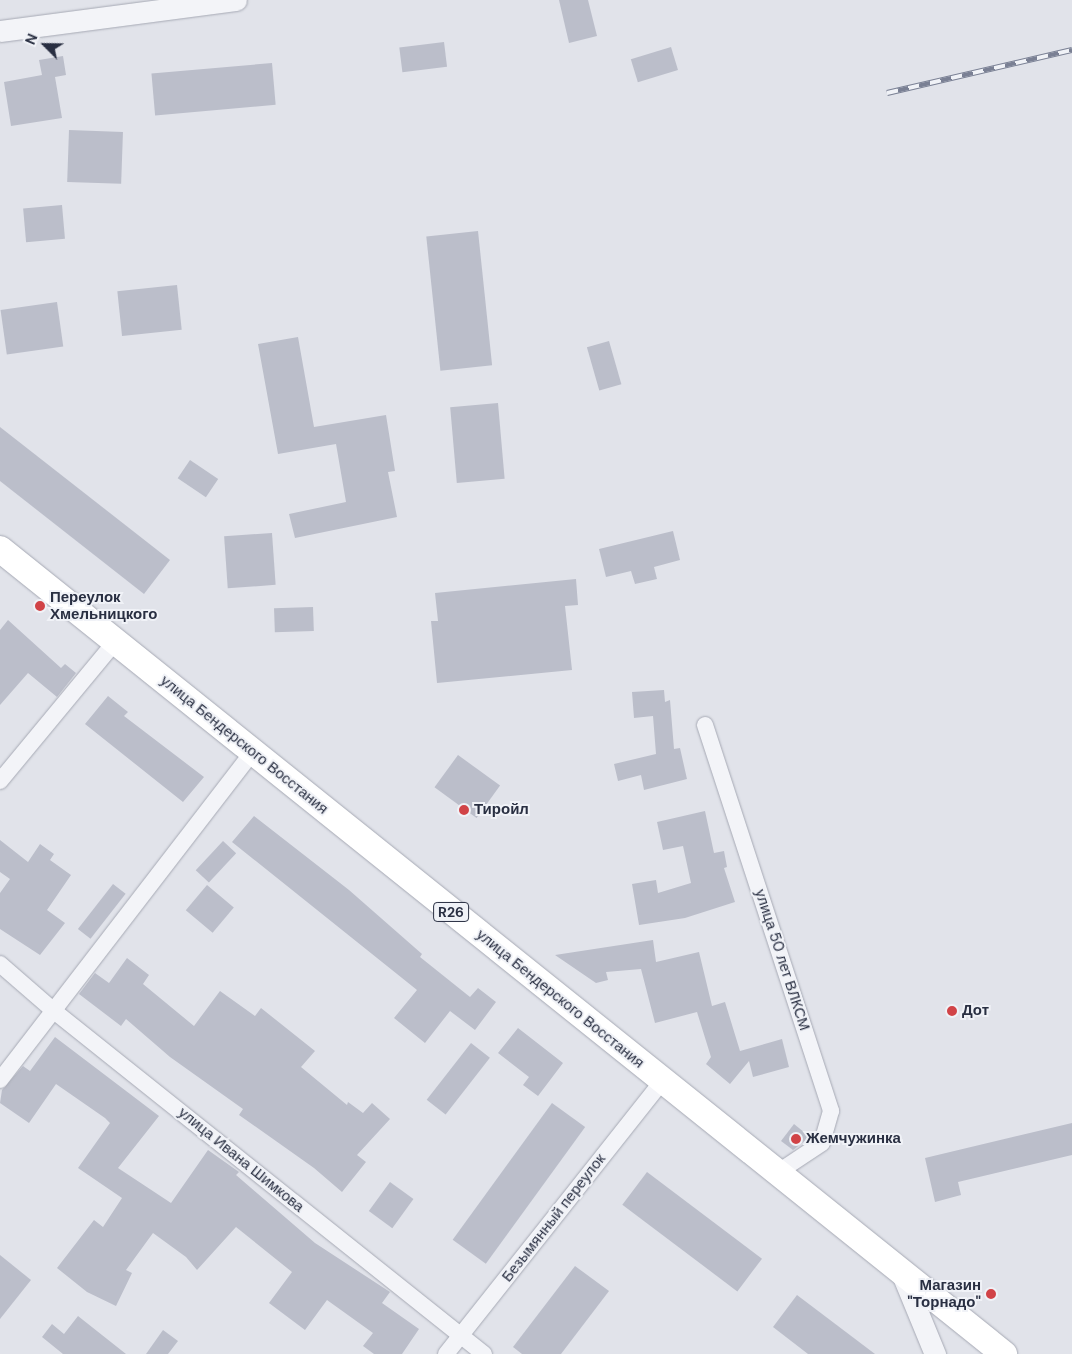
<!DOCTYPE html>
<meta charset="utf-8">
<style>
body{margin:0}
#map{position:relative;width:1072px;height:1354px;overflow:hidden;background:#e1e3ea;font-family:"DM Sans",sans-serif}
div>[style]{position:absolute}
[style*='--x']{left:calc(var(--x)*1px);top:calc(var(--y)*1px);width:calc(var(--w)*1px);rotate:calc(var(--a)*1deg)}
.building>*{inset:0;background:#bbbeca;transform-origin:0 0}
.roads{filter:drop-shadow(0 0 1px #a6a9b4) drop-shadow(0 0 1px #a6a9b4)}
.minor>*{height:16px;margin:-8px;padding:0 8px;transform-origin:8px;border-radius:8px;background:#f3f4f8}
.tertiary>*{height:21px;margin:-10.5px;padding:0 10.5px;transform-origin:10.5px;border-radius:10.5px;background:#f3f4f8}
.primary>*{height:26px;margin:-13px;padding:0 13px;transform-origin:13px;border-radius:13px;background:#fff}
.rail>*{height:5.5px;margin-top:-2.75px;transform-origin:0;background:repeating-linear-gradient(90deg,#f0f2f7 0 11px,#7a8094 0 22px);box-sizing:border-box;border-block:1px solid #7a8094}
.dots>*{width:14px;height:14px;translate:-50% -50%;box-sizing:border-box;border:2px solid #f0f2f7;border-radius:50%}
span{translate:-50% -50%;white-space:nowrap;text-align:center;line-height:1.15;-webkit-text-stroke:4px #f0f2f7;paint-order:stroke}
.shield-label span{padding:1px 4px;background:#f0f2f7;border:1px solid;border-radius:4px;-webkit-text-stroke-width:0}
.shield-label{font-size:14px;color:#292f42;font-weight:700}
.poi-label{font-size:15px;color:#292f42;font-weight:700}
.left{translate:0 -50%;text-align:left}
.right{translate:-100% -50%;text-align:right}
.street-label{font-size:15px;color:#292f42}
.north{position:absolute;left:20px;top:20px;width:50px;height:50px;-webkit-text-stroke:4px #f0f2f7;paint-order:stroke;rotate:293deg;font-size:14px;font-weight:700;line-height:20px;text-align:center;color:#292f42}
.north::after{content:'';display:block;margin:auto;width:18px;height:22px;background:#292f42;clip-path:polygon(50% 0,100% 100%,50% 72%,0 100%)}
</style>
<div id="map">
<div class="building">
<i style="clip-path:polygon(559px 0,588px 0,597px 36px,569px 43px)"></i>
<i style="left:444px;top:42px;width:25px;height:45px;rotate:83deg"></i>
<i style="left:671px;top:47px;width:24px;height:42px;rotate:73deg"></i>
<i style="clip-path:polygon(63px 56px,66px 75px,55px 77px,62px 118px,11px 126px,4px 82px,42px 75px,39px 60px)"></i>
<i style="left:272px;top:63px;width:42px;height:121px;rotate:85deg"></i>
<i style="left:69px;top:130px;width:54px;height:52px;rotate:2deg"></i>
<i style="left:62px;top:205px;width:34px;height:39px;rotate:85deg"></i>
<i style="left:478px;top:231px;width:135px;height:52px;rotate:84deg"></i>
<i style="left:177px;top:285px;width:45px;height:60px;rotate:84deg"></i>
<i style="left:57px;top:302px;width:45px;height:57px;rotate:82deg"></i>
<i style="clip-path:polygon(298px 337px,314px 427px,386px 415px,395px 471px,388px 472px,397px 517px,295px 538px,289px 514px,346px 502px,336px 444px,278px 454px,258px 344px)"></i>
<i style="left:609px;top:341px;width:45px;height:23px;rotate:74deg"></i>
<i style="left:498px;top:403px;width:76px;height:48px;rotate:85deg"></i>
<i style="clip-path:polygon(0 427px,170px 560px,144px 594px,0 481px)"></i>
<i style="left:190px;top:460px;width:34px;height:22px;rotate:34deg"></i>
<i style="clip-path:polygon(673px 531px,680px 560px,654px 567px,657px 579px,635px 584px,631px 571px,606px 577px,599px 549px)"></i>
<i style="left:272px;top:533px;width:52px;height:48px;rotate:86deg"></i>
<i style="clip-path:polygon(576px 579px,578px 605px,565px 606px,572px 670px,437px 683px,431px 621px,438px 621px,435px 593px)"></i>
<i style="left:313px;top:607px;width:24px;height:39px;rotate:88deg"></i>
<i style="clip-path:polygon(8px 620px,61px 668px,65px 664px,76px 673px,57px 697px,28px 673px,0 705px,0 630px)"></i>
<i style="clip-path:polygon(664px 690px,665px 702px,670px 700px,674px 749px,680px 748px,687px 779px,644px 790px,641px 775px,618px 781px,614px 764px,656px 754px,653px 716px,634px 718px,632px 692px)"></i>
<i style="clip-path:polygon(108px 696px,128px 712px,124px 716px,204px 777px,183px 802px,85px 724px)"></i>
<i style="left:458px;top:755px;width:52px;height:40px;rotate:36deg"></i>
<i style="clip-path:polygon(705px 811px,714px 853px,724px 851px,727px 867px,724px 868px,735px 902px,685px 918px,639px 925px,632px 884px,656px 880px,658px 893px,691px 883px,683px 846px,663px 850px,657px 822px)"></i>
<i style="clip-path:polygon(254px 816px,349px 890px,422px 954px,420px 957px,470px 997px,478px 988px,496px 1002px,475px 1030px,450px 1011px,425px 1043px,394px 1018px,417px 990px,232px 842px)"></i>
<i style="clip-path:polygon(0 840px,28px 862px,40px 844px,54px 854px,50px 860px,71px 875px,47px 910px,65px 923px,40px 955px,0 929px,0 893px,10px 879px,0 872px)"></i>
<i style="left:223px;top:841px;width:18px;height:40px;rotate:43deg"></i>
<i style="left:113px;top:884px;width:16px;height:57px;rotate:38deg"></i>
<i style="left:207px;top:885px;width:35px;height:33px;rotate:40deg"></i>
<i style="clip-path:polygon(653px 940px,656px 962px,699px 952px,712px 1006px,725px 1002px,740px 1051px,782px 1039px,789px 1067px,753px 1077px,749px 1061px,730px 1084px,706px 1064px,711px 1057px,697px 1012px,655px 1023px,641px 969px,606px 972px,608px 980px,596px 983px,555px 955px)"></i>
<i style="clip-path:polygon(127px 958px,149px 975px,143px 984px,194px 1026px,220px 991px,255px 1016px,261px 1008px,315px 1051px,301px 1067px,347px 1105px,348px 1102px,363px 1113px,372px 1103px,390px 1119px,357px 1155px,366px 1162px,342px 1192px,314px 1168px,239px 1115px,243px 1109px,170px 1057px,126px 1019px,121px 1026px,79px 994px,95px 973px,109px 983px)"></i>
<i style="clip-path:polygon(518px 1028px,563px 1063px,538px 1096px,523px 1085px,529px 1077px,498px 1053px)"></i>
<i style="clip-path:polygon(55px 1037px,159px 1116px,118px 1168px,171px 1203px,208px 1150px,239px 1172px,236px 1175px,315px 1243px,390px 1292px,382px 1303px,419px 1329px,402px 1354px,374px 1354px,363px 1346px,373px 1333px,327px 1300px,305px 1330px,269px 1303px,292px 1272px,236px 1227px,197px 1270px,186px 1257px,153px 1233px,126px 1270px,132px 1273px,116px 1306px,87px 1292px,57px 1268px,94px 1220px,103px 1227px,122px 1198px,78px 1168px,110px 1123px,105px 1118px,56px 1084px,29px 1123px,0 1103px,2px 1090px,23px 1066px,30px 1071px)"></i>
<i style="left:471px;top:1043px;width:24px;height:72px;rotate:38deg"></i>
<i style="left:552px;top:1103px;width:41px;height:169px;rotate:36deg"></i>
<i style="clip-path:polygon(1072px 1123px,1072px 1155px,958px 1182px,961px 1195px,935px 1202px,925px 1158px)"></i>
<i style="clip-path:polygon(794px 1124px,810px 1137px,793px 1150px,781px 1141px)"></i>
<i style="left:647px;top:1172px;width:144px;height:41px;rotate:37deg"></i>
<i style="left:390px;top:1182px;width:29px;height:36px;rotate:36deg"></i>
<i style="clip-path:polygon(0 1255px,31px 1280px,0 1319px)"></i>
<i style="clip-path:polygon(575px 1266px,609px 1291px,561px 1354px,522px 1354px,513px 1347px)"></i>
<i style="clip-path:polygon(797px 1295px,875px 1354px,808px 1354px,773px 1327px)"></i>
<i style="clip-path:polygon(78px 1316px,126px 1354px,63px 1354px,42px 1337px,52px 1324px,64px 1334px)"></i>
<i style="clip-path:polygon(163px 1330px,178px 1341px,168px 1354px,146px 1354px)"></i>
</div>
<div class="roads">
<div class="minor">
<i style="--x:705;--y:725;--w:406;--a:71.9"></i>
<i style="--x:831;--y:1111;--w:33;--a:106"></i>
<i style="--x:822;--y:1143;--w:54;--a:146.3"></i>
<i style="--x:0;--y:781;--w:182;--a:-50.4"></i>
<i style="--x:0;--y:964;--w:72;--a:41"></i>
<i style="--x:54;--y:1011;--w:550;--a:38.58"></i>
<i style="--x:0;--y:1080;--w:414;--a:-52.4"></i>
<i style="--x:446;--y:1354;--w:348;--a:-51.6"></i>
</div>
<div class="tertiary">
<i style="--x:0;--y:31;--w:238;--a:-7.5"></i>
<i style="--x:902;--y:1274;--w:87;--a:67.6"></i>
</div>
<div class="primary">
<i style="--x:0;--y:549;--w:1287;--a:38.72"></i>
</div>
</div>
<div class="rail">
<i style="--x:887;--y:93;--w:190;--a:-13.1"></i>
</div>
<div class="dots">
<i style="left:40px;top:606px;background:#d14347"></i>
<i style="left:464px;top:810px;background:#d14347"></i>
<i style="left:952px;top:1011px;background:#d14347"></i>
<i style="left:796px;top:1139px;background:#d14347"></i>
<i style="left:991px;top:1294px;background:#d14347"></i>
</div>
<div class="shield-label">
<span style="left:451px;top:912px">R26</span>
</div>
<div class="poi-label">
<span class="left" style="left:50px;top:606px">Переулок<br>Хмельницкого</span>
<span class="left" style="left:474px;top:810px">Тиройл</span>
<span class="left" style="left:962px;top:1011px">Дот</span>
<span class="left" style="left:806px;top:1139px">Жемчужинка</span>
<span class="right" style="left:981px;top:1294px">Магазин<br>"Торнадо"</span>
</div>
<div class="street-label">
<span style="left:244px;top:745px;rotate:39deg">улица Бендерского Восстания</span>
<span style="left:782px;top:960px;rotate:72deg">улица 50 лет ВЛКСМ</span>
<span style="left:560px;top:999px;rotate:39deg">улица Бендерского Восстания</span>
<span style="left:241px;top:1160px;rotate:39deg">улица Ивана Шимкова</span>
<span style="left:554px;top:1218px;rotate:-52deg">Безымянный переулок</span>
</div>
<div class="north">N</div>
</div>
